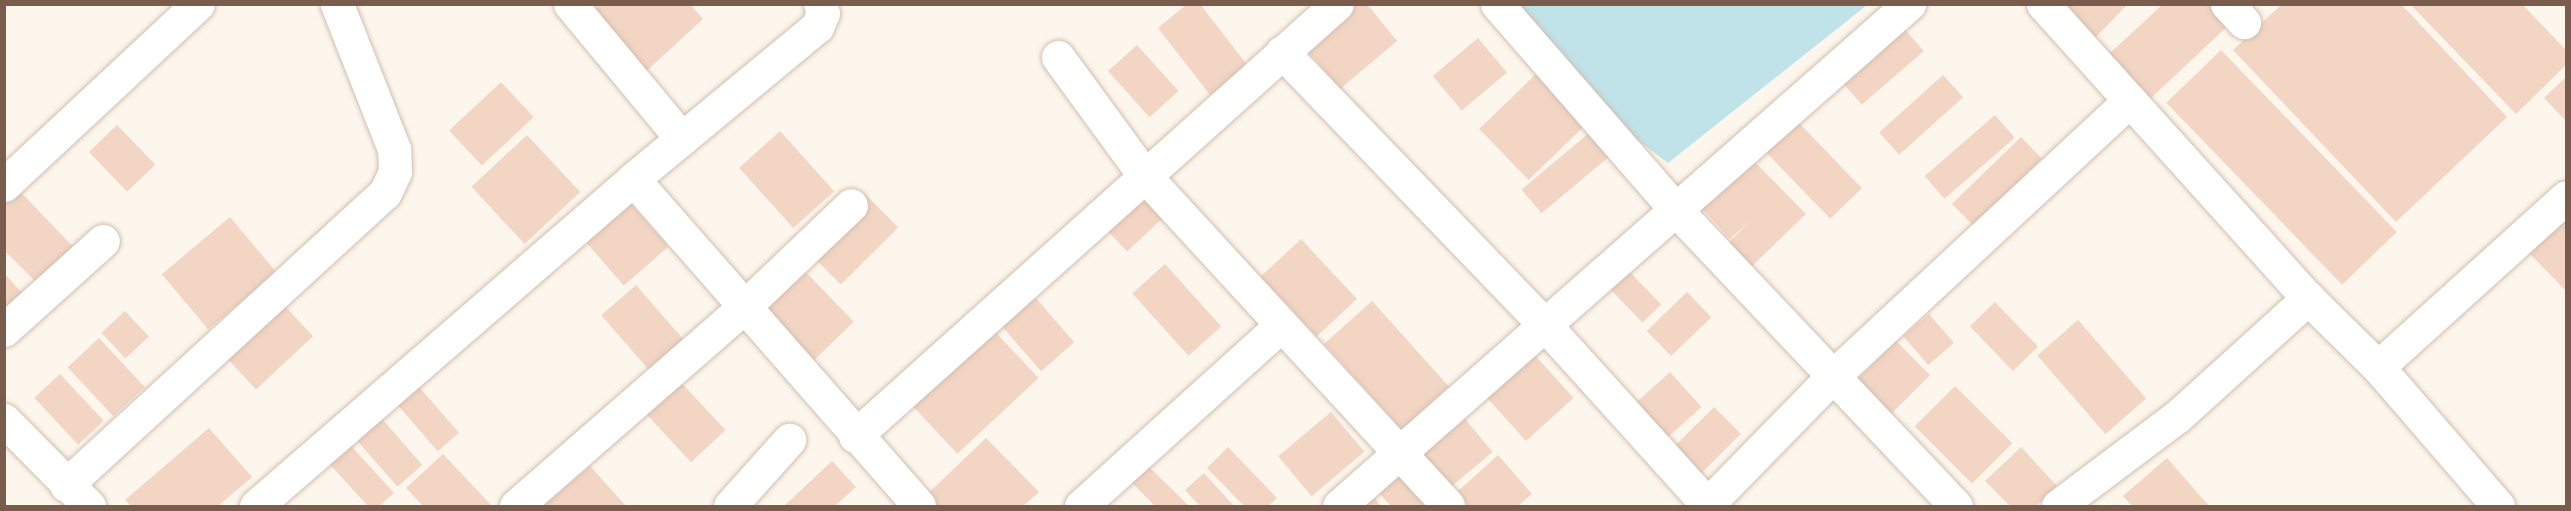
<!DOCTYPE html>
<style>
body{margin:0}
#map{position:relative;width:2571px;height:511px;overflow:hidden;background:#fdf6ec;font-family:Signika,sans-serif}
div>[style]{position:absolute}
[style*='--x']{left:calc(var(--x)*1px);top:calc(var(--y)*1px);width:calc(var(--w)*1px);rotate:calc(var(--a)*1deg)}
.water>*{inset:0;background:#bfe3e8}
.building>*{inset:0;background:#f3d5c3;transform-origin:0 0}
.roads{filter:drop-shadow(0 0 2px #d1beb0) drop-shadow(0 0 2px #d1beb0)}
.minor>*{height:33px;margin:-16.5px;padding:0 16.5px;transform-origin:16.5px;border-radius:16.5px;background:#fff}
span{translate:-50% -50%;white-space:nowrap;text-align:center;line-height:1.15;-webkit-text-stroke:4.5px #fffaf3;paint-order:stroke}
.frame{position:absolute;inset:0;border:6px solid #7a5c4d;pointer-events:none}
</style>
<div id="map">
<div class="water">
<i style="clip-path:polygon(1502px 5px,1867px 5px,1668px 163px,1627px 132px)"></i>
</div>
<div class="building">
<i style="clip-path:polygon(600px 4px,690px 4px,703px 19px,640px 77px,587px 17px)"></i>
<i style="clip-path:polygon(1187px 4px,1200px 4px,1248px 66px,1210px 95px,1158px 28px)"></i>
<i style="clip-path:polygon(1351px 4px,1367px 4px,1397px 41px,1340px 89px,1303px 45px)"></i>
<i style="clip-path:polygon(2060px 4px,2128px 4px,2094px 39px)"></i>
<i style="clip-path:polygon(2163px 4px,2218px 4px,2233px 21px,2149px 100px,2108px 55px)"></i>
<i style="clip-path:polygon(2282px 4px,2401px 4px,2507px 117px,2396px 222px,2233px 50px)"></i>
<i style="clip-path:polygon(2410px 4px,2522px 4px,2566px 50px,2566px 65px,2516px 114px)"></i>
<i style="left:1902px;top:26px;width:33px;height:82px;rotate:49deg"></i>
<i style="left:1478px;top:38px;width:45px;height:59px;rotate:50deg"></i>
<i style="left:1137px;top:45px;width:62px;height:39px;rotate:48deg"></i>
<i style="left:2221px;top:50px;width:253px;height:76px;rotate:46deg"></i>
<i style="left:1536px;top:74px;width:71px;height:79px;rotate:46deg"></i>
<i style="left:1943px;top:75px;width:30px;height:86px;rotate:48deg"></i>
<i style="clip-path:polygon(2566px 77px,2566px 121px,2544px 98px)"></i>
<i style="left:501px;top:82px;width:48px;height:71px;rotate:47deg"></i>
<i style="left:1995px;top:115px;width:30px;height:93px;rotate:49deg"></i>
<i style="left:1798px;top:122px;width:92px;height:44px;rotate:46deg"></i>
<i style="left:117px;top:125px;width:55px;height:39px;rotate:46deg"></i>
<i style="left:780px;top:131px;width:81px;height:55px;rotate:48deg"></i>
<i style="left:1589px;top:133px;width:31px;height:88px;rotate:50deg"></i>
<i style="left:527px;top:135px;width:78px;height:76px;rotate:47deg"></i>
<i style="left:2021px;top:137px;width:30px;height:96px;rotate:46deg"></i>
<i style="clip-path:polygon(1751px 158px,1806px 214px,1751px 267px,1728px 243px,1750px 221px,1730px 239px,1699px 205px)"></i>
<i style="left:1145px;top:180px;width:40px;height:62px;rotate:47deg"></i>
<i style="clip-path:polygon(12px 183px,80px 254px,43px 289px,4px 250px,4px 190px)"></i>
<i style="left:865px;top:194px;width:47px;height:81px;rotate:45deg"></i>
<i style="left:625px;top:197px;width:66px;height:59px;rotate:49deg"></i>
<i style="clip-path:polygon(2566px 212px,2566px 291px,2527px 251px)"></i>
<i style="left:230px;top:217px;width:72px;height:89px;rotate:50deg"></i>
<i style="left:1301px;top:239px;width:82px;height:55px;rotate:47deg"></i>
<i style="left:1165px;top:264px;width:84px;height:44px;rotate:48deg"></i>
<i style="left:799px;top:265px;width:79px;height:69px;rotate:46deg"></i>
<i style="left:1623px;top:265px;width:55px;height:26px;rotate:46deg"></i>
<i style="clip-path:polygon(4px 273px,31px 303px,4px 326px)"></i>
<i style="left:636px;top:285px;width:79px;height:46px;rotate:49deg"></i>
<i style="left:1027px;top:288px;width:72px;height:44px;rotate:49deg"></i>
<i style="left:1687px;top:292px;width:35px;height:56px;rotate:46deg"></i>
<i style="left:1372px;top:301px;width:115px;height:64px;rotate:48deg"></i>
<i style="left:1995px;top:302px;width:62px;height:35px;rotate:46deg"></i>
<i style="left:283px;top:304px;width:44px;height:78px;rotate:47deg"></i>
<i style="left:125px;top:311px;width:35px;height:32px;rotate:47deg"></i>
<i style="left:1929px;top:314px;width:38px;height:34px;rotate:49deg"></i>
<i style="left:2078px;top:320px;width:104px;height:54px;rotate:49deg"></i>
<i style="left:988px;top:324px;width:74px;height:111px;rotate:47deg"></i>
<i style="left:99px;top:338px;width:67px;height:43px;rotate:47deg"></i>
<i style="left:1896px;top:341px;width:48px;height:61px;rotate:45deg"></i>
<i style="left:1532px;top:352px;width:62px;height:64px;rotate:48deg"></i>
<i style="left:1670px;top:372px;width:47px;height:59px;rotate:48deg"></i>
<i style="left:60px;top:374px;width:64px;height:35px;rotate:47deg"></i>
<i style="left:675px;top:376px;width:74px;height:47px;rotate:47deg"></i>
<i style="left:413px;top:380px;width:70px;height:28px;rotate:49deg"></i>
<i style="left:1955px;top:386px;width:81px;height:57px;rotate:45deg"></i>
<i style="left:1714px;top:407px;width:38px;height:62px;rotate:45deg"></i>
<i style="left:1331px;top:412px;width:52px;height:69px;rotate:50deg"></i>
<i style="left:377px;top:413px;width:69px;height:33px;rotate:49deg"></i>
<i style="left:1465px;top:419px;width:43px;height:57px;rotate:50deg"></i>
<i style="clip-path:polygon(209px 428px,252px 477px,218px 506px,131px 506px,125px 500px)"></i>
<i style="clip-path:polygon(344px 438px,394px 493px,379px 506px,368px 506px,323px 457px)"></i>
<i style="clip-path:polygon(986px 438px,1039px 492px,1023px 506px,927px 506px,921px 500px)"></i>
<i style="clip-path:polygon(1228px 447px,1277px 498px,1268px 506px,1244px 506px,1207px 468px)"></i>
<i style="clip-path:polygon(2021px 447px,2057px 486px,2036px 506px,2010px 506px,1985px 481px)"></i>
<i style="clip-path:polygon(443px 454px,492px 506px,423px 506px,406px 488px)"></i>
<i style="clip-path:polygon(1498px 455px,1532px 494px,1518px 506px,1468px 506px,1456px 493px)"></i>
<i style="clip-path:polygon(2167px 458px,2209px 506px,2132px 506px,2123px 496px)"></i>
<i style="clip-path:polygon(832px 461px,856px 487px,835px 506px,784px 506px)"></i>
<i style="clip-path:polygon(1144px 462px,1189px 506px,1155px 506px,1128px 479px)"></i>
<i style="clip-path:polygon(590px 466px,626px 506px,543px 506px)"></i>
<i style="clip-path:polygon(1401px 466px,1438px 506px,1391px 506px,1376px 490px)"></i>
<i style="clip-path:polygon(1204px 473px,1234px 506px,1200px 506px,1185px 490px)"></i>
<i style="clip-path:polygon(1371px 494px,1381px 506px,1357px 506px)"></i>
</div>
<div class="roads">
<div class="minor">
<i style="--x:570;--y:4;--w:175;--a:50.3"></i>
<i style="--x:1497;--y:4;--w:274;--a:49"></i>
<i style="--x:1677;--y:211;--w:406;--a:46.6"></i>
<i style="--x:2043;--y:4;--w:396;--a:48"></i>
<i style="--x:2308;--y:298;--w:98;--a:44.6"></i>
<i style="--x:2378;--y:367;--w:184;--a:49.2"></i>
<i style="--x:2227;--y:4;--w:25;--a:47"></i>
<i style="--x:1282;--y:52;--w:380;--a:46.1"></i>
<i style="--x:1546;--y:326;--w:241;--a:47.9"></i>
<i style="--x:1058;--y:57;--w:146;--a:53.9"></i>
<i style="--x:1144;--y:175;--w:449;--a:47.4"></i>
<i style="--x:633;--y:179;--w:434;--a:48.8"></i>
<i style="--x:4;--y:185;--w:265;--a:-43"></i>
<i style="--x:4;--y:330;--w:133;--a:-42"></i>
<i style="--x:2378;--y:367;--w:253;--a:-42.1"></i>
<i style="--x:4;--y:420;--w:121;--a:45.3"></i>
<i style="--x:855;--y:436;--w:647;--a:-41.87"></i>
<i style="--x:66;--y:485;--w:432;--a:-42.5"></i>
<i style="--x:385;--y:193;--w:23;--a:-65"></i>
<i style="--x:395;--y:172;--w:23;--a:-92"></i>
<i style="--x:394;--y:149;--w:156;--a:-111.5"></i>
<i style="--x:256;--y:506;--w:499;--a:-40.9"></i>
<i style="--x:633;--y:179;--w:239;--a:-39.6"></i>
<i style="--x:817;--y:27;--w:15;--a:-67"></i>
<i style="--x:823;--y:13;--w:9;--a:-108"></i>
<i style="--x:516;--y:506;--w:301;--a:-41.1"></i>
<i style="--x:743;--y:308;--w:149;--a:-43.6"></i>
<i style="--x:730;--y:506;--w:89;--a:-48.2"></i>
<i style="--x:1081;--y:506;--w:270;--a:-42.1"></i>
<i style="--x:1339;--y:506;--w:760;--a:-41.37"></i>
<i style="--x:1706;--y:506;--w:182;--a:-45.7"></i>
<i style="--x:1833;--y:376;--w:405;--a:-42.9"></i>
<i style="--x:2058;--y:506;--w:150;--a:-36.9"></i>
<i style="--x:2178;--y:416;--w:176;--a:-42.2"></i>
</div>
</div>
<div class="frame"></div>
</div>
